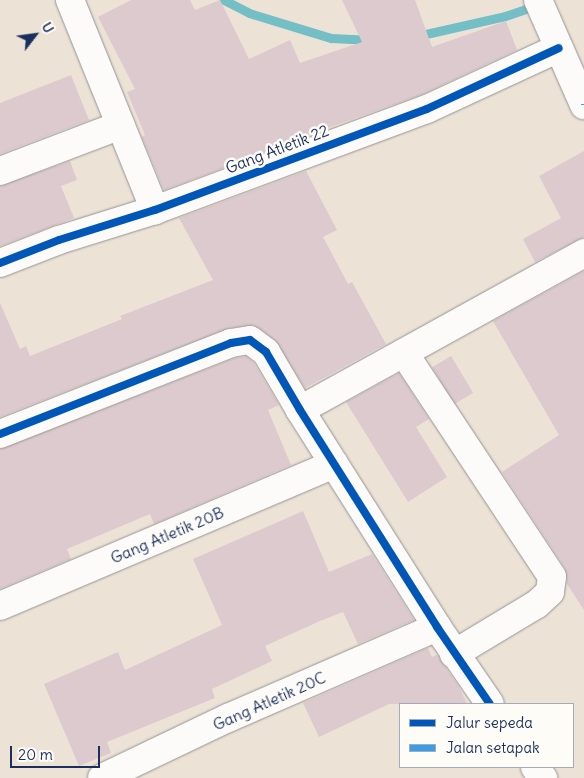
<!DOCTYPE html>
<style>
body{margin:0}
#map{position:relative;width:584px;height:778px;overflow:hidden;background:#ece3d6;font-family:Delius,sans-serif}
div>[style]{position:absolute}
[style*='--x']{left:calc(var(--x)*1px);top:calc(var(--y)*1px);width:calc(var(--w)*1px);rotate:calc(var(--a)*1deg)}
.stream>*{height:9px;margin:-4.5px;padding:0 4.5px;transform-origin:4.5px;border-radius:4.5px;background:#74bec6}
.building>*{inset:0;background:#dccace;transform-origin:0 0}
.roads{filter:drop-shadow(0 0 1px #959394) drop-shadow(0 0 1px #959394)}
.minor>*{height:28px;margin:-14px;padding:0 14px;transform-origin:14px;border-radius:14px;background:#fcfbf9}
.quiet>*{height:6px;margin-top:-3px;transform-origin:0;background:repeating-linear-gradient(90deg,#3b9de6 0 12px,transparent 0 18px)}
.cycleway>*{height:8px;margin:-4px;padding:0 4px;transform-origin:4px;border-radius:4px;background:#0057b8}
span{translate:-50% -50%;white-space:nowrap;text-align:center;line-height:1.15;-webkit-text-stroke:5px #fdfcf7;paint-order:stroke}
.street-label{font-size:16px;color:#1b2f5e}
.legend{position:absolute;left:399px;top:703px;width:175px;height:65px;box-sizing:border-box;background:#fdfcf7;border:1px solid #a3aaba;margin:0;padding:6px 9px;list-style:none;font-size:15px;color:#1b2f5e}
.legend li{display:flex;align-items:center;gap:10px;height:25px}
.legend b{width:25px;border:1px solid #a3aaba}
.north{position:absolute;left:10px;top:10px;width:50px;height:50px;-webkit-text-stroke:4px #fdfcf7;paint-order:stroke;rotate:60deg;font-size:14px;font-weight:700;line-height:20px;text-align:center;color:#1b2f5e}
.north::after{content:'';display:block;margin:auto;width:18px;height:22px;background:#1b2f5e;clip-path:polygon(50% 0,100% 100%,50% 72%,0 100%)}
.scale{position:absolute;left:10px;top:746px;width:90px;height:22px;box-sizing:border-box;border:2px solid #1b2f5e;border-top:0;padding-left:6px;font-size:15px;line-height:18px;white-space:nowrap;color:#1b2f5e;-webkit-text-stroke:4px #fdfcf7;paint-order:stroke}
</style>
<div id="map">
<div class="stream">
<i style="--x:224;--y:0;--w:28;--a:27"></i>
<i style="--x:249;--y:13;--w:86;--a:17"></i>
<i style="--x:331;--y:38;--w:41;--a:2.8"></i>
<i style="--x:417;--y:36;--w:90;--a:-12.8"></i>
<i style="--x:505;--y:16;--w:34;--a:-19"></i>
</div>
<div class="building">
<i style="clip-path:polygon(131px 0,190px 0,195px 10px,220px 0,249px 59px,290px 40px,300px 63px,362px 42px,342px 0,415px 0,432px 47px,506px 21px,517px 50px,421px 95px,290px 141px,291px 143px,164px 190px,142px 137px,145px 135px,127px 92px,135px 89px,98px 17px)"></i>
<i style="clip-path:polygon(71px 75px,89px 120px,0 154px,0 103px)"></i>
<i style="clip-path:polygon(584px 151px,584px 237px,535px 262px,523px 239px,561px 218px,539px 176px)"></i>
<i style="clip-path:polygon(70px 161px,77px 180px,61px 186px,74px 218px,0 246px,0 186px)"></i>
<i style="clip-path:polygon(306px 171px,337px 230px,323px 237px,348px 284px,352px 282px,386px 344px,305px 388px,275px 340px,254px 325px,229px 328px,0 417px,0 303px,20px 349px,26px 346px,30px 356px,122px 319px,120px 316px,213px 280px,179px 218px)"></i>
<i style="clip-path:polygon(584px 271px,584px 610px,567px 584px,565px 568px,502px 472px,559px 435px,493px 321px)"></i>
<i style="clip-path:polygon(246px 356px,254px 363px,279px 405px,268px 410px,291px 465px,154px 524px,150px 514px,67px 549px,71px 559px,0 589px,0 449px,235px 358px)"></i>
<i style="left:451px;top:356px;width:43px;height:22px;rotate:59deg"></i>
<i style="clip-path:polygon(399px 373px,429px 419px,416px 427px,447px 477px,408px 502px,346px 402px)"></i>
<i style="clip-path:polygon(303px 511px,329px 572px,372px 554px,414px 620px,358px 644px,343px 612px,320px 621px,265px 646px,272px 661px,212px 689px,215px 698px,107px 742px,111px 753px,79px 766px,44px 684px,118px 652px,125px 670px,222px 625px,193px 559px)"></i>
<i style="clip-path:polygon(428px 648px,432px 657px,437px 655px,459px 687px,467px 704px,389px 704px,319px 737px,303px 703px)"></i>
</div>
<div class="roads">
<div class="minor">
<i style="--x:70;--y:0;--w:227;--a:68"></i>
<i style="--x:538;--y:0;--w:115;--a:66.3"></i>
<i style="--x:0;--y:171;--w:129;--a:-20.8"></i>
<i style="--x:0;--y:263;--w:63;--a:-21.3"></i>
<i style="--x:59;--y:240;--w:101;--a:-17.4"></i>
<i style="--x:155;--y:210;--w:290;--a:-20.4"></i>
<i style="--x:427;--y:109;--w:145;--a:-24.8"></i>
<i style="--x:404;--y:353;--w:268;--a:56.5"></i>
<i style="--x:552;--y:577;--w:15;--a:98"></i>
<i style="--x:550;--y:592;--w:18;--a:137"></i>
<i style="--x:537;--y:604;--w:97;--a:148.9"></i>
<i style="--x:300;--y:410;--w:325;--a:-28.9"></i>
<i style="--x:0;--y:434;--w:248;--a:-21.5"></i>
<i style="--x:231;--y:343;--w:19;--a:-9"></i>
<i style="--x:250;--y:340;--w:20;--a:37"></i>
<i style="--x:266;--y:352;--w:67;--a:59.6"></i>
<i style="--x:300;--y:410;--w:257;--a:57.7"></i>
<i style="--x:437;--y:627;--w:93;--a:55.5"></i>
<i style="--x:0;--y:606;--w:363;--a:-23"></i>
<i style="--x:535;--y:767;--w:14;--a:54"></i>
<i style="--x:102;--y:778;--w:140;--a:-25.5"></i>
<i style="--x:228;--y:718;--w:228;--a:-23.5"></i>
</div>
</div>
<div class="quiet">
<i style="--x:584;--y:105;--w:1;--a:-90"></i>
</div>
<div class="cycleway">
<i style="--x:0;--y:263;--w:63;--a:-21.3"></i>
<i style="--x:59;--y:240;--w:101;--a:-17.4"></i>
<i style="--x:155;--y:210;--w:290;--a:-20.4"></i>
<i style="--x:427;--y:109;--w:145;--a:-24.8"></i>
<i style="--x:0;--y:434;--w:248;--a:-21.5"></i>
<i style="--x:231;--y:343;--w:19;--a:-9"></i>
<i style="--x:250;--y:340;--w:20;--a:37"></i>
<i style="--x:266;--y:352;--w:67;--a:59.6"></i>
<i style="--x:300;--y:410;--w:257;--a:57.7"></i>
<i style="--x:437;--y:627;--w:93;--a:55.5"></i>
</div>
<div class="street-label">
<span style="left:277px;top:149px;rotate:-21deg">Gang Atletik 22</span>
<span style="left:167px;top:535px;rotate:-23deg">Gang Atletik 20B</span>
<span style="left:269px;top:701px;rotate:-24deg">Gang Atletik 20C</span>
</div>
<ul class="legend">
<li><b style="height:6px;background:#0057b8"></b>Jalur sepeda</li>
<li><b style="height:6px;background:#3b9de6"></b>Jalan setapak</li>
</ul>
<div class="north">U</div>
<div class="scale">20 m</div>
</div>
